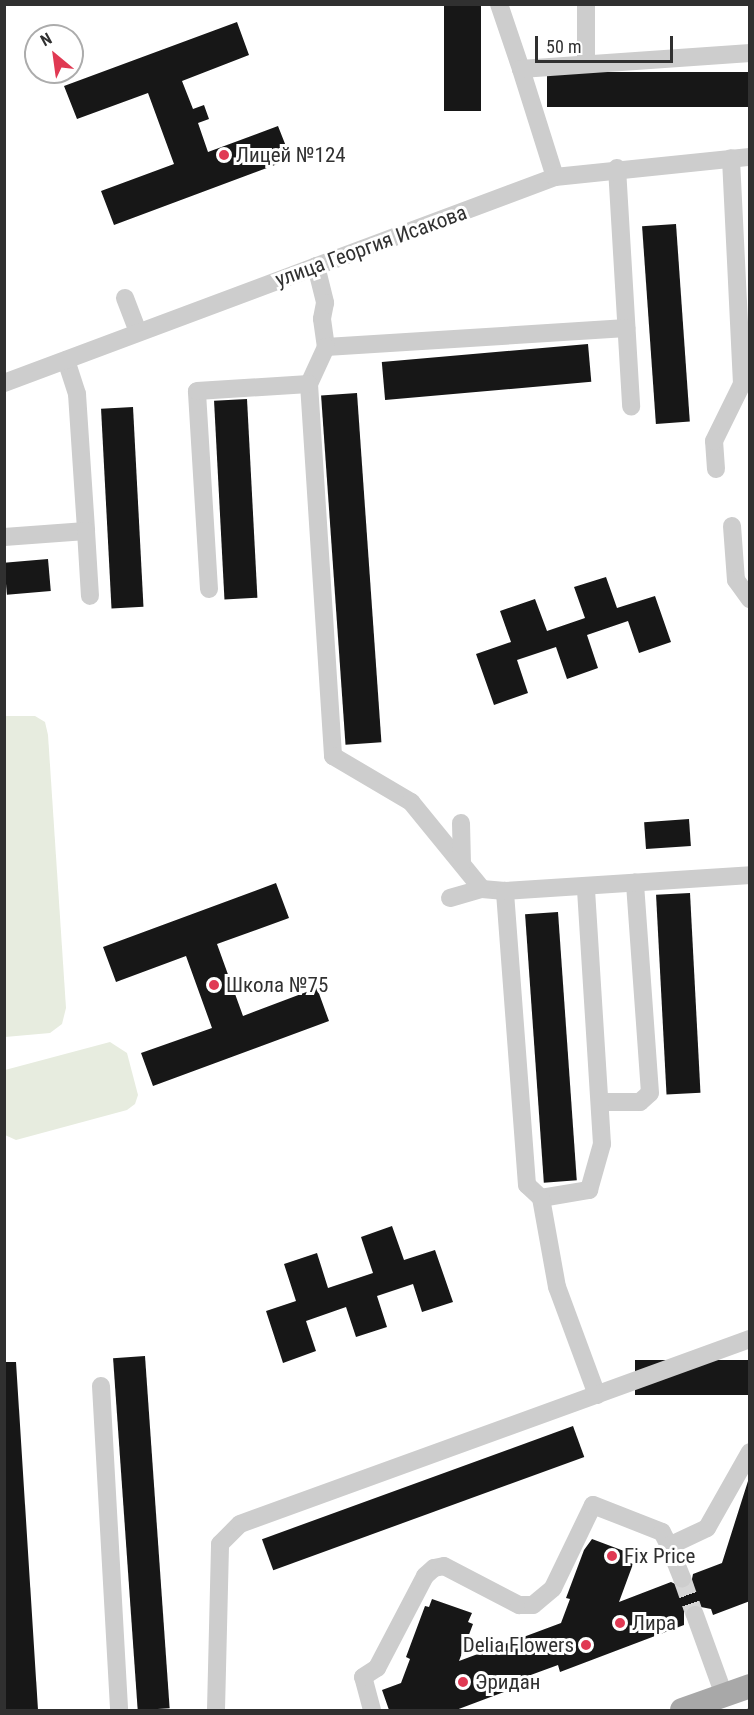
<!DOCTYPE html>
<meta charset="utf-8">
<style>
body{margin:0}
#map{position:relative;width:754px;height:1715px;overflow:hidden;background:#fff;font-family:"Roboto Condensed",sans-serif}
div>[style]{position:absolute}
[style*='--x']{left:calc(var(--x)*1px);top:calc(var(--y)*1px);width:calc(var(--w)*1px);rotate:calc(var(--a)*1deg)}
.green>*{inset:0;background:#e7ecdf}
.building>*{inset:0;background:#171717;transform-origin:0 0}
.minor-tunnel>*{height:18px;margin-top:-9px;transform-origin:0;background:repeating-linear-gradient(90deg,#d6d6d6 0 18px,transparent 0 27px)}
.minor>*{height:18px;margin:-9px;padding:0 9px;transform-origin:9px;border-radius:9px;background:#cdcdcd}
.major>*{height:24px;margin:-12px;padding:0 12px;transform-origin:12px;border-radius:12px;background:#a8a8a8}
.tram>*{height:1.5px;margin:-0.75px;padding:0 0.75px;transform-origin:0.75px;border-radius:0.75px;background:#858585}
.dots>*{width:16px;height:16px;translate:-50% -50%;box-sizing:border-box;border:3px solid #fff;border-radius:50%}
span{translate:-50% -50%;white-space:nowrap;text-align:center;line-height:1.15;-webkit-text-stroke:6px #fff;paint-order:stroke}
.poi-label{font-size:21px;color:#303030}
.left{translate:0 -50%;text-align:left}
.right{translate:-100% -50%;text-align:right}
.street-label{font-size:21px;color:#303030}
.frame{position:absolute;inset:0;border:6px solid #303030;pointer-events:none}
.north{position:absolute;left:24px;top:24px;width:60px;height:60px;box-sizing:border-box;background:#fff;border:2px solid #acacac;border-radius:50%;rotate:331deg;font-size:16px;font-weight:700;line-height:24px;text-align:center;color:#303030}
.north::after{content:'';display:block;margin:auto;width:21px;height:27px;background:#e03953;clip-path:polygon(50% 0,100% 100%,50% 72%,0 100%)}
.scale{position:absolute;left:535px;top:36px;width:138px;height:27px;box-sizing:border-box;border:3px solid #303030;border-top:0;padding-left:8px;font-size:18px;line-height:21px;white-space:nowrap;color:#303030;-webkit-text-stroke:4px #fff;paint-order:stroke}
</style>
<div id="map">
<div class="green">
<i style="clip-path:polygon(35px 716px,45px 722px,48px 735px,66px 1008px,62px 1024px,50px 1033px,5px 1037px,5px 716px)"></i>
<i style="clip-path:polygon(110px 1042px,127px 1053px,138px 1095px,135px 1104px,127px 1110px,16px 1140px,5px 1135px,5px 1070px)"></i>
</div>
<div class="building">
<i style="left:444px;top:4px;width:37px;height:107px"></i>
<i style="clip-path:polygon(237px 22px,249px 55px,182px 81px,193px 109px,204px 105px,209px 119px,198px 123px,208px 152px,278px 126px,291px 159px,114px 225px,101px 191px,174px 164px,148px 93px,77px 119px,64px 86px)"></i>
<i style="left:750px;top:72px;width:35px;height:203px;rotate:90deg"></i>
<i style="left:676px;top:224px;width:198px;height:34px;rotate:86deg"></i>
<i style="left:588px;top:344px;width:38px;height:207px;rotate:85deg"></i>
<i style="left:357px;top:393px;width:350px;height:36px;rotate:86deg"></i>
<i style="left:247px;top:399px;width:199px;height:33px;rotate:87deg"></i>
<i style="left:133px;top:407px;width:200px;height:32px;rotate:87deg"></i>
<i style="left:48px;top:559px;width:32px;height:44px;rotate:85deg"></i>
<i style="clip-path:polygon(606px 577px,617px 608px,655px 596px,671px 642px,639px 653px,628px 621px,587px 635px,598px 668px,567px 679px,556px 647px,517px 660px,528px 693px,494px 705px,476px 654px,511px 642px,500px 611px,535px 599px,547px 631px,585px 618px,574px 587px)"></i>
<i style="left:689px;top:819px;width:27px;height:45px;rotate:86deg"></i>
<i style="clip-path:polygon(276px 883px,289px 918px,217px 944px,243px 1016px,317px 988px,329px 1021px,153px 1086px,141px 1053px,212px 1028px,186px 956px,116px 982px,103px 947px)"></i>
<i style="left:690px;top:893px;width:200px;height:34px;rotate:87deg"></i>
<i style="left:558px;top:912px;width:269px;height:33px;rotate:86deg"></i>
<i style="clip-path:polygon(392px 1226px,404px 1260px,435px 1250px,453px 1302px,422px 1312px,413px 1284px,377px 1296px,387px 1327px,356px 1337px,346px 1307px,306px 1321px,316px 1351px,283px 1363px,266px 1311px,296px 1301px,284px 1264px,317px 1253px,328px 1288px,373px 1273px,361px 1237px)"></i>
<i style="left:145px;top:1356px;width:353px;height:32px;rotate:86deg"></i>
<i style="left:750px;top:1360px;width:35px;height:115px;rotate:90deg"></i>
<i style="clip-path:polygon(4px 1362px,16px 1362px,38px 1710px,6px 1710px)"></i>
<i style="left:573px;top:1426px;width:33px;height:331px;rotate:70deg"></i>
<i style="clip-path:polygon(748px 1481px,750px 1601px,713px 1615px,711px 1609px,691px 1605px,684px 1612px,684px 1625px,560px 1672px,558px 1665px,528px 1676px,531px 1682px,456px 1710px,389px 1710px,382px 1690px,401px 1683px,410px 1659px,406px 1657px,425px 1606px,429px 1607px,432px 1599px,472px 1613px,468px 1622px,473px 1624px,459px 1661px,561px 1623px,570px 1599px,566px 1598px,584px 1550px,592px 1539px,632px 1554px,628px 1562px,633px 1564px,619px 1602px,671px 1582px,686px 1589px,691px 1584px,693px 1574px,722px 1563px)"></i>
</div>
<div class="minor-tunnel">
<i style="--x:682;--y:1578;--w:39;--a:71"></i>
</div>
<div class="minor">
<i style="--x:499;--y:4;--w:69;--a:71.3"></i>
<i style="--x:586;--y:63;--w:59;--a:-90"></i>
<i style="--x:617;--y:168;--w:239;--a:86.6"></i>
<i style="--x:555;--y:177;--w:113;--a:-107.5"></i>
<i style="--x:521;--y:69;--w:230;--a:-4"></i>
<i style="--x:316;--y:266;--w:38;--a:76"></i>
<i style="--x:325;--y:303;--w:16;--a:101"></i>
<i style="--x:322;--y:319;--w:28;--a:82"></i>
<i style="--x:326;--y:347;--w:301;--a:-3.6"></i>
<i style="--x:125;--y:298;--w:36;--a:69"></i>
<i style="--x:326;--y:347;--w:41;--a:114.7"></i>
<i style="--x:309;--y:384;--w:373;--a:86.3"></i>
<i style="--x:333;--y:756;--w:91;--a:30.5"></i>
<i style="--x:411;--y:802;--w:112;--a:50.8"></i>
<i style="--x:482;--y:889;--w:23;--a:5"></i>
<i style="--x:66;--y:360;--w:36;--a:72"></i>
<i style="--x:77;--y:394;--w:137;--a:86.2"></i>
<i style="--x:4;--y:383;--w:588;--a:-20.5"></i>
<i style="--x:555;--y:177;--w:196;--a:-5.9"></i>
<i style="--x:716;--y:469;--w:28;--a:-94"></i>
<i style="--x:714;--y:441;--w:64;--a:-63.8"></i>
<i style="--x:742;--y:384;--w:226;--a:-92.8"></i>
<i style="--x:732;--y:526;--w:54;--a:85.8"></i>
<i style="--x:736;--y:580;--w:24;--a:54"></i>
<i style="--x:4;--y:537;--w:82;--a:-4.2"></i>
<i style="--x:86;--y:531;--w:65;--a:86.5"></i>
<i style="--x:209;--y:589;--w:198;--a:-93.5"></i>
<i style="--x:197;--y:391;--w:112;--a:-3.6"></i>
<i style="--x:461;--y:823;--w:40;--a:88.6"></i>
<i style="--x:450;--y:898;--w:33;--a:-16"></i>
<i style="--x:602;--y:1102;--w:38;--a:0"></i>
<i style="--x:640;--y:1102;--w:13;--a:-42"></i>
<i style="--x:650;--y:1093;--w:211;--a:-94.1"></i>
<i style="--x:541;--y:1198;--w:49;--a:-9.5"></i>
<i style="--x:589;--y:1190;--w:48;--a:-74.2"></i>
<i style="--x:602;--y:1144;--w:257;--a:-93.6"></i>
<i style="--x:101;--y:1386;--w:324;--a:86.8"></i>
<i style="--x:597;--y:1395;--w:115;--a:-110.3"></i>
<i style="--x:557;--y:1287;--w:90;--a:-100.2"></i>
<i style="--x:541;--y:1198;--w:19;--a:-137"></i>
<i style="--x:527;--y:1185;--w:295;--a:-94.3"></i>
<i style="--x:505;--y:891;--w:246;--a:-3.7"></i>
<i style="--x:669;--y:1546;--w:35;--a:68"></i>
<i style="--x:695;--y:1615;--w:85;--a:70.1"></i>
<i style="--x:216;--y:1710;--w:166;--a:-88.6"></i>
<i style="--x:220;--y:1544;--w:28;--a:-45"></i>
<i style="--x:240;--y:1524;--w:543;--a:-19.94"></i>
<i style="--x:372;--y:1710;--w:34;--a:-105"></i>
<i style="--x:363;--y:1677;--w:17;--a:-33"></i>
<i style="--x:377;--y:1668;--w:104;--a:-62.4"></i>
<i style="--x:425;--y:1576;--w:12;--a:-42"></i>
<i style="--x:434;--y:1568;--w:10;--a:-11"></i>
<i style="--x:444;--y:1566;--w:85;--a:27.5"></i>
<i style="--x:519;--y:1605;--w:14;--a:0"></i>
<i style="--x:533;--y:1605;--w:26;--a:-40"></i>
<i style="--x:553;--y:1588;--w:92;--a:-64.3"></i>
<i style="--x:593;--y:1505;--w:74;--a:21.4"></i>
<i style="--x:662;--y:1532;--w:16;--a:63"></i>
<i style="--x:669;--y:1546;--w:42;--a:-25.3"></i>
<i style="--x:707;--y:1528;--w:87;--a:-60.5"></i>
</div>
<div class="major">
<i style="--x:682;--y:1710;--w:72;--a:-19.4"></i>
</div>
<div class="tram">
<i style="--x:747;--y:1710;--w:3;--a:-18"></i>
</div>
<div class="dots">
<i style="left:224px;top:155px;background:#e03953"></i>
<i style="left:214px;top:985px;background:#e03953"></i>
<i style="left:612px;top:1556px;background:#e03953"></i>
<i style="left:620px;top:1623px;background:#e03953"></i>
<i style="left:586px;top:1645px;background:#e03953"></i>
<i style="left:463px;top:1682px;background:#e03953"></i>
</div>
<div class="poi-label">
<span class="left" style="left:236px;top:155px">Лицей №124</span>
<span class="left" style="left:226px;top:985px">Школа №75</span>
<span class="left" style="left:624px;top:1556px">Fix Price</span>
<span class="left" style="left:632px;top:1623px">Лира</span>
<span class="right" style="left:574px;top:1645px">Delia Flowers</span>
<span class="left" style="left:475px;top:1682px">Эридан</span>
</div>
<div class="street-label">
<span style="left:371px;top:246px;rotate:-20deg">улица Георгия Исакова</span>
</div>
<div class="frame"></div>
<div class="north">N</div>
<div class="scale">50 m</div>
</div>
